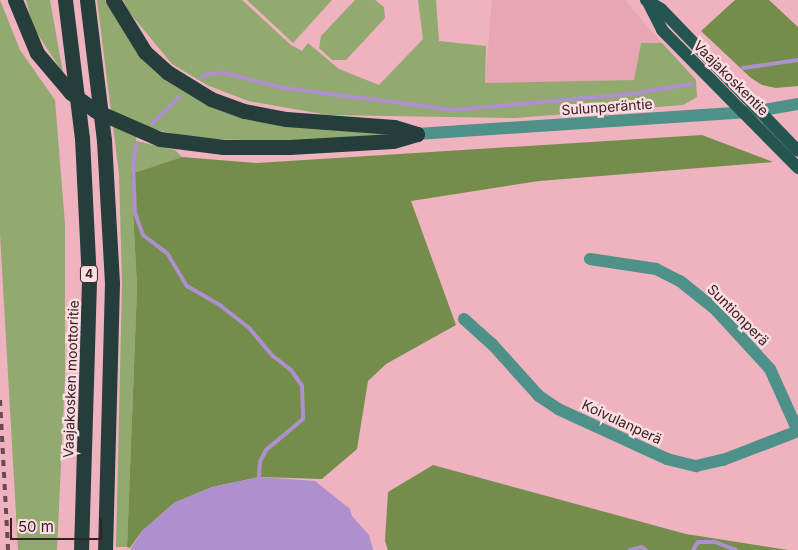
<!DOCTYPE html>
<meta charset="utf-8">
<style>
body{margin:0}
#map{position:relative;width:798px;height:550px;overflow:hidden;background:#eeb3bf;font-family:Inter,sans-serif}
div>[style]{position:absolute}
[style*='--x']{left:calc(var(--x)*1px);top:calc(var(--y)*1px);width:calc(var(--w)*1px);rotate:calc(var(--a)*1deg)}
.built>*{inset:0;background:#e8a5b3}
.green>*{inset:0;background:#92a96f}
.forest>*{inset:0;background:#758d4a}
.water>*{inset:0;background:#ae90cf}
.stream>*{height:4px;margin:-2px;padding:0 2px;transform-origin:2px;border-radius:2px;background:#ae90cf}
.minor>*{height:12px;margin:-6px;padding:0 6px;transform-origin:6px;border-radius:6px;background:#4d9188}
.major>*{height:12px;margin:-6px;padding:0 6px;transform-origin:6px;border-radius:6px;background:#255550}
.highway>*{height:15px;margin:-7.5px;padding:0 7.5px;transform-origin:7.5px;border-radius:7.5px;background:#263e3b}
.rail>*{height:4px;margin-top:-2px;transform-origin:0;background:repeating-linear-gradient(90deg,#6a4950 0 6px,transparent 0 12px)}
span{translate:-50% -50%;white-space:nowrap;text-align:center;line-height:1.15;-webkit-text-stroke:5px #fcdde2;paint-order:stroke}
.shield-label span{padding:1px 4px;background:#fcdde2;border:1px solid;border-radius:4px;-webkit-text-stroke-width:0}
.shield-label{font-size:12px;color:#372126;font-weight:700}
.street-label{font-size:14px;color:#372126}
.scale{position:absolute;left:10px;top:518px;width:92px;height:22px;box-sizing:border-box;border:2px solid #372126;border-top:0;padding-left:6px;font-size:15px;line-height:18px;white-space:nowrap;color:#372126;-webkit-text-stroke:4px #fcdde2;paint-order:stroke}
</style>
<div id="map">
<div class="built">
<i style="clip-path:polygon(492px 0,625px 0,662px 43px,641px 43px,634px 80px,485px 83px)"></i>
</div>
<div class="green">
<i style="clip-path:polygon(0 0,20px 50px,55px 100px,65px 224px,65px 378px,57px 550px,18px 550px,0 234px)"></i>
<i style="clip-path:polygon(26px 0,50px 0,63px 73px,33px 27px)"></i>
<i style="clip-path:polygon(97px 0,105px 0,140px 55px,163px 77px,208px 105px,285px 125px,399px 134px,287px 141px,199px 139px,138px 126px,136px 141px,175px 150px,182px 157px,131px 174px,137px 287px,127px 547px,116px 547px,122px 283px,119px 174px)"></i>
<i style="clip-path:polygon(123px 0,242px 0,291px 45px,302px 51px,308px 43px,339px 69px,379px 85px,423px 39px,418px 0,436px 0,439px 41px,486px 46px,485px 83px,634px 80px,641px 43px,662px 43px,696px 80px,697px 97px,683px 105px,515px 118px,328px 115px,248px 101px,207px 85px,172px 64px,129px 12px)"></i>
<i style="clip-path:polygon(247px 0,332px 0,293px 43px)"></i>
<i style="clip-path:polygon(355px 0,375px 0,384px 7px,385px 18px,346px 60px,332px 60px,319px 48px,321px 36px)"></i>
</div>
<div class="forest">
<i style="clip-path:polygon(735px 0,769px 0,798px 27px,798px 86px,776px 88px,762px 85px,751px 78px,701px 31px)"></i>
<i style="clip-path:polygon(702px 135px,773px 162px,539px 181px,411px 201px,456px 325px,386px 364px,368px 381px,357px 449px,322px 479px,259px 477px,212px 487px,174px 503px,142px 531px,130px 548px,127px 547px,137px 287px,131px 174px,182px 157px,257px 163px)"></i>
<i style="clip-path:polygon(433px 465px,686px 534px,788px 550px,388px 550px,385px 541px,388px 492px)"></i>
</div>
<div class="water">
<i style="clip-path:polygon(259px 477px,315px 481px,350px 509px,352px 516px,369px 535px,373px 550px,130px 550px,142px 531px,174px 503px,212px 487px)"></i>
</div>
<div class="stream">
<i style="--x:743;--y:68;--w:56;--a:-8.3"></i>
<i style="--x:202;--y:77;--w:7;--a:-27"></i>
<i style="--x:208;--y:74;--w:16;--a:-4"></i>
<i style="--x:224;--y:73;--w:62;--a:14"></i>
<i style="--x:284;--y:88;--w:171;--a:7.4"></i>
<i style="--x:454;--y:110;--w:177;--a:-5.2"></i>
<i style="--x:630;--y:94;--w:63;--a:-9.2"></i>
<i style="--x:152;--y:124;--w:38;--a:-45"></i>
<i style="--x:136;--y:145;--w:19;--a:99"></i>
<i style="--x:133;--y:164;--w:49;--a:87.7"></i>
<i style="--x:135;--y:213;--w:23;--a:70"></i>
<i style="--x:143;--y:235;--w:30;--a:37"></i>
<i style="--x:167;--y:253;--w:39;--a:59"></i>
<i style="--x:187;--y:286;--w:39;--a:30"></i>
<i style="--x:221;--y:306;--w:37;--a:38"></i>
<i style="--x:250;--y:329;--w:35;--a:50"></i>
<i style="--x:273;--y:356;--w:23;--a:38"></i>
<i style="--x:291;--y:370;--w:19;--a:55"></i>
<i style="--x:302;--y:386;--w:33;--a:88"></i>
<i style="--x:303;--y:419;--w:48;--a:140"></i>
<i style="--x:266;--y:450;--w:13;--a:117"></i>
<i style="--x:260;--y:462;--w:15;--a:94"></i>
<i style="--x:630;--y:550;--w:12;--a:-14"></i>
<i style="--x:642;--y:547;--w:5;--a:37"></i>
<i style="--x:693;--y:550;--w:9;--a:-58"></i>
<i style="--x:698;--y:542;--w:17;--a:0"></i>
<i style="--x:715;--y:542;--w:22;--a:21"></i>
</div>
<div class="minor">
<i style="--x:417;--y:134;--w:336;--a:-3.8"></i>
<i style="--x:752;--y:112;--w:47;--a:-9.9"></i>
<i style="--x:590;--y:259;--w:67;--a:8.6"></i>
<i style="--x:656;--y:269;--w:27;--a:27"></i>
<i style="--x:680;--y:281;--w:45;--a:38.7"></i>
<i style="--x:715;--y:309;--w:81;--a:47.5"></i>
<i style="--x:770;--y:369;--w:68;--a:65.7"></i>
<i style="--x:464;--y:319;--w:38;--a:42"></i>
<i style="--x:492;--y:344;--w:70;--a:47.9"></i>
<i style="--x:539;--y:396;--w:23;--a:34"></i>
<i style="--x:558;--y:409;--w:120;--a:24.6"></i>
<i style="--x:667;--y:459;--w:30;--a:14"></i>
<i style="--x:696;--y:466;--w:28;--a:-13"></i>
<i style="--x:723;--y:460;--w:80;--a:-21.1"></i>
</div>
<div class="major">
<i style="--x:646;--y:0;--w:17;--a:31"></i>
<i style="--x:661;--y:9;--w:197;--a:46"></i>
<i style="--x:649;--y:4;--w:29;--a:63"></i>
<i style="--x:662;--y:30;--w:194;--a:45.4"></i>
</div>
<div class="highway">
<i style="--x:15;--y:0;--w:57;--a:67.5"></i>
<i style="--x:37;--y:53;--w:52;--a:49.6"></i>
<i style="--x:71;--y:93;--w:31;--a:36"></i>
<i style="--x:96;--y:111;--w:70;--a:23.6"></i>
<i style="--x:160;--y:139;--w:64;--a:7.2"></i>
<i style="--x:223;--y:147;--w:66;--a:0"></i>
<i style="--x:289;--y:147;--w:104;--a:-3.3"></i>
<i style="--x:393;--y:141;--w:25;--a:-16"></i>
<i style="--x:65;--y:0;--w:139;--a:83"></i>
<i style="--x:82;--y:138;--w:143;--a:87.2"></i>
<i style="--x:89;--y:281;--w:269;--a:91.7"></i>
<i style="--x:87;--y:0;--w:141;--a:83.1"></i>
<i style="--x:104;--y:140;--w:143;--a:86.8"></i>
<i style="--x:112;--y:283;--w:267;--a:91.5"></i>
<i style="--x:113;--y:0;--w:61;--a:58.4"></i>
<i style="--x:145;--y:52;--w:30;--a:42"></i>
<i style="--x:167;--y:72;--w:52;--a:31.5"></i>
<i style="--x:211;--y:99;--w:35;--a:20"></i>
<i style="--x:244;--y:111;--w:43;--a:10.8"></i>
<i style="--x:286;--y:119;--w:108;--a:4.2"></i>
<i style="--x:394;--y:127;--w:24;--a:17"></i>
</div>
<div class="rail">
<i style="--x:0;--y:400;--w:150;--a:86.9"></i>
</div>
<div class="shield-label">
<span style="left:89px;top:274px">4</span>
</div>
<div class="street-label">
<span style="left:731px;top:78px;rotate:45deg">Vaajakoskentie</span>
<span style="left:607px;top:107px;rotate:-4deg">Sulunperäntie</span>
<span style="left:738px;top:315px;rotate:45deg">Suntionperä</span>
<span style="left:71px;top:379px;rotate:-88deg">Vaajakosken moottoritie</span>
<span style="left:622px;top:422px;rotate:25deg">Koivulanperä</span>
</div>
<div class="scale">50 m</div>
</div>
